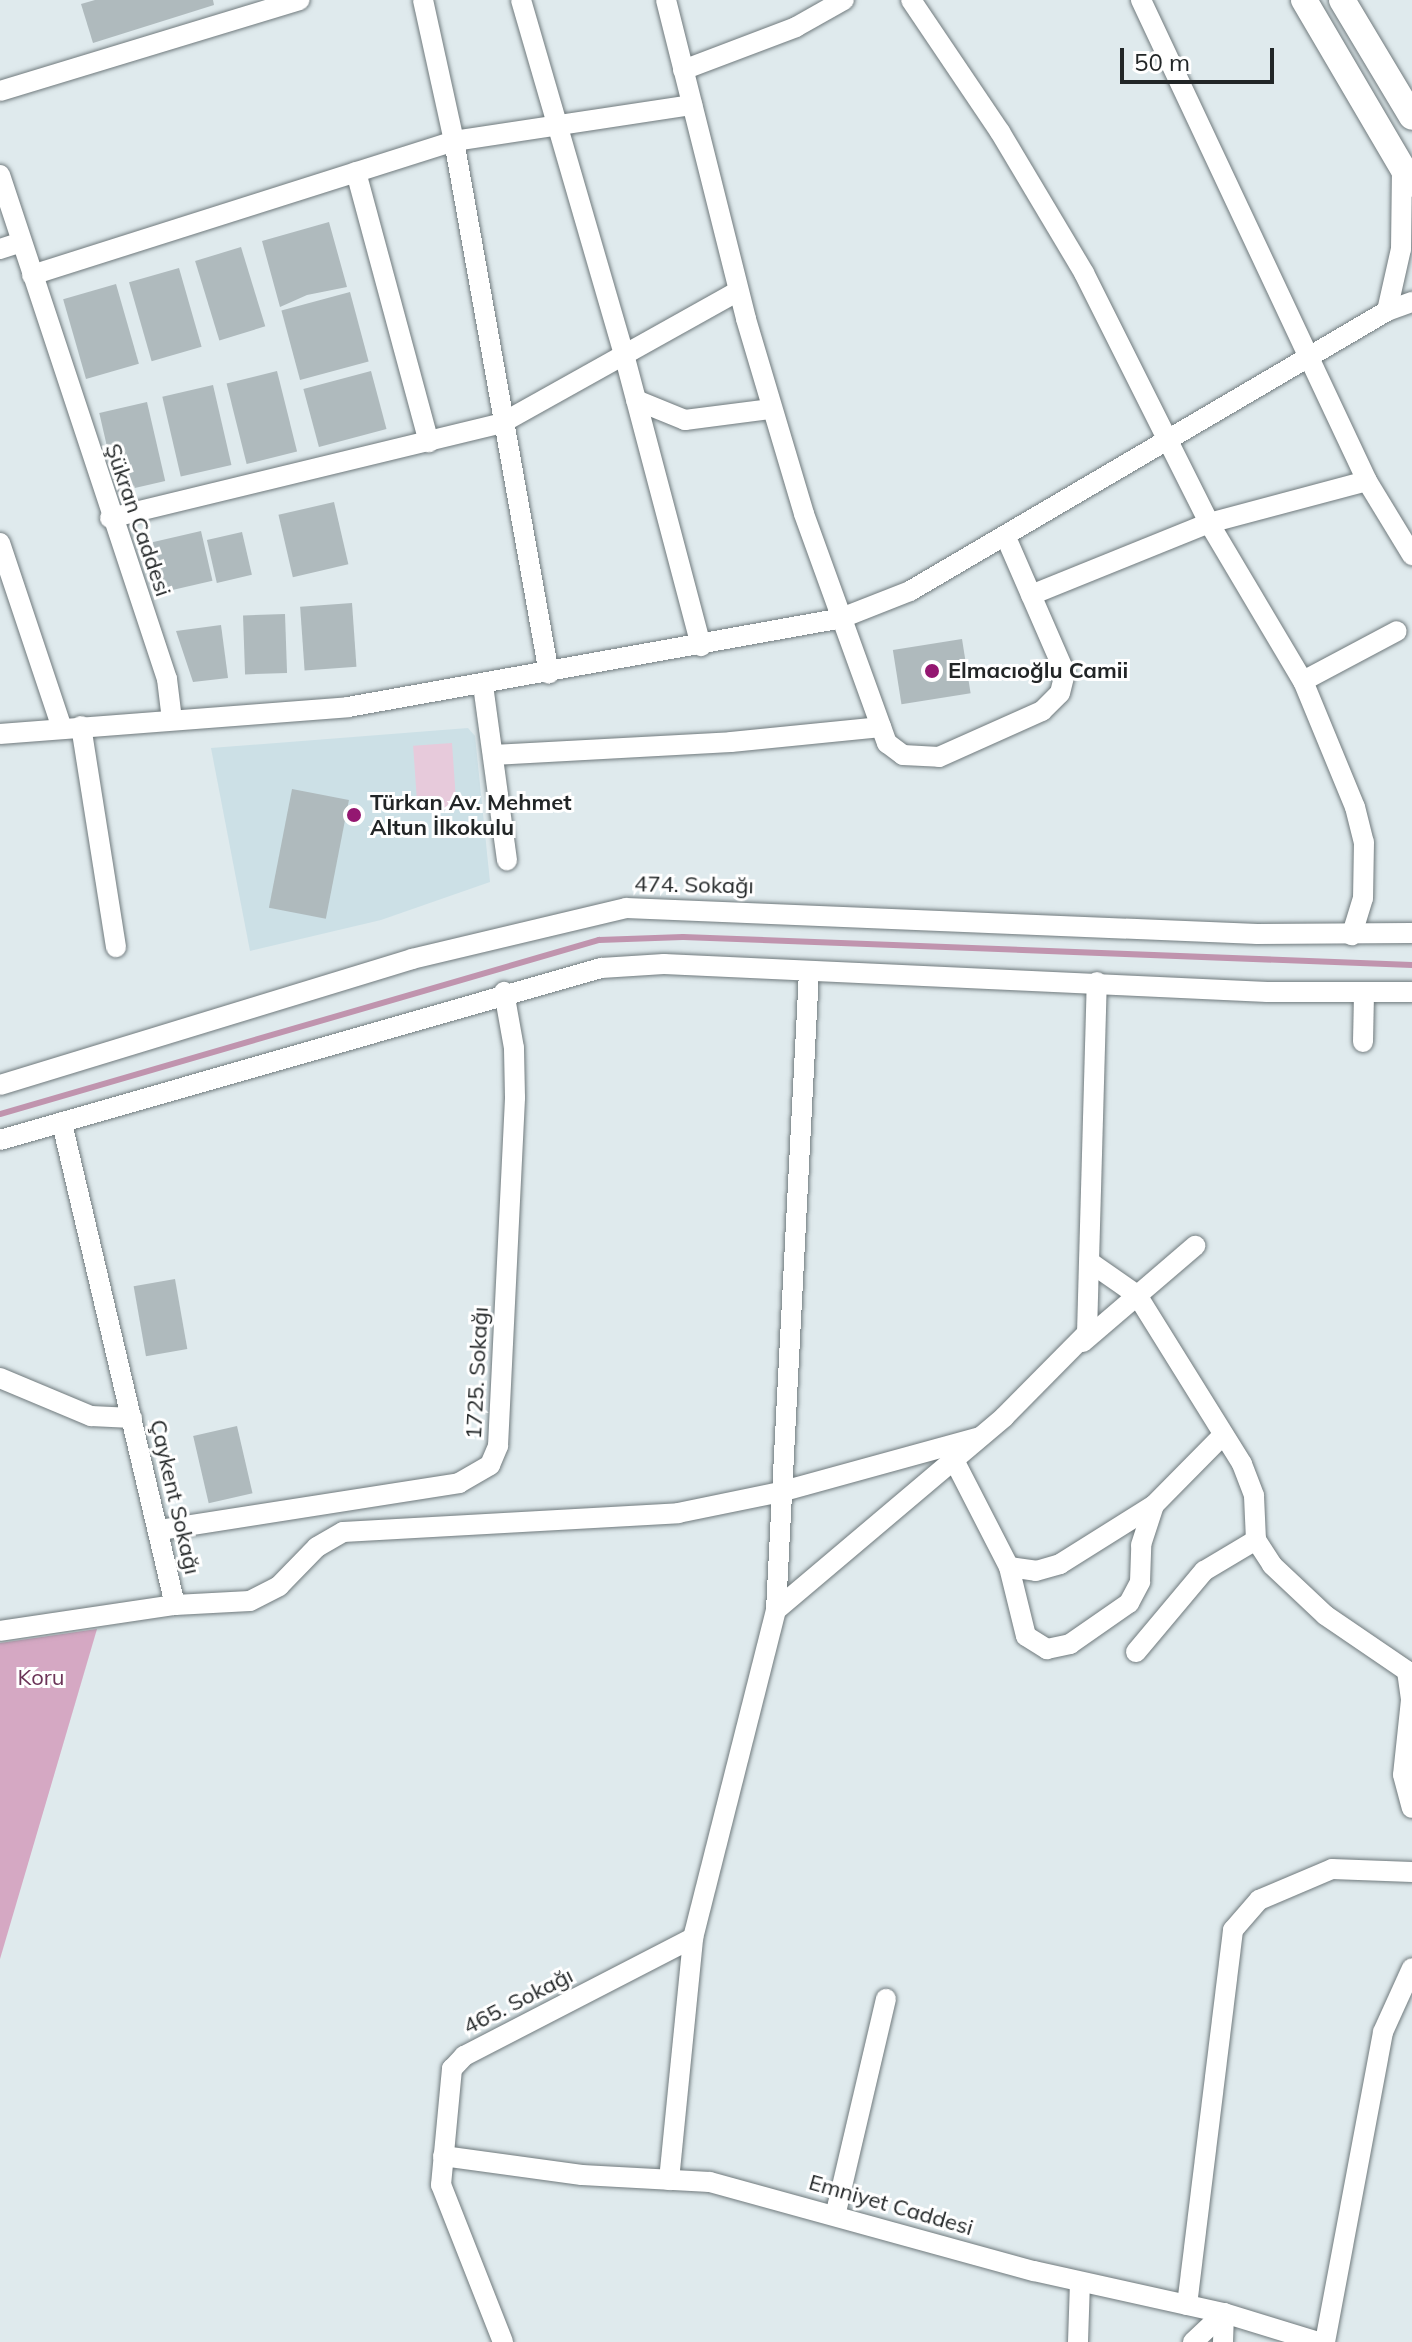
<!DOCTYPE html>
<meta charset="utf-8">
<style>
body{margin:0}
#map{position:relative;width:1412px;height:2342px;overflow:hidden;background:#dfeaed;font-family:Mulish,sans-serif}
div>[style]{position:absolute}
[style*='--x']{left:calc(var(--x)*1px);top:calc(var(--y)*1px);width:calc(var(--w)*1px);rotate:calc(var(--a)*1deg)}
.built>*{inset:0;background:#cce0e6}
.green>*{inset:0;background:#e7cadb;transform-origin:0 0}
.forest>*{inset:0;background:#d5a8c3}
.stream>*{height:6px;margin:-3px;padding:0 3px;transform-origin:3px;border-radius:3px;background:#c094ae}
.building>*{inset:0;background:#afbabd;transform-origin:0 0}
.roads{filter:drop-shadow(0 0 2px #707a7d) drop-shadow(0 0 2px #707a7d)}
.minor>*{height:20px;margin:-10px;padding:0 10px;transform-origin:10px;border-radius:10px;background:#fff}
.major>*{height:26px;margin:-13px;padding:0 13px;transform-origin:13px;border-radius:13px;background:#fff}
.dots>*{width:22px;height:22px;translate:-50% -50%;box-sizing:border-box;border:4px solid #fff;border-radius:50%}
span{translate:-50% -50%;white-space:nowrap;text-align:center;line-height:1.15;-webkit-text-stroke:6px #fff;paint-order:stroke}
.street-label{font-size:22px;color:#222627}
.poi-label{font-size:22px;color:#222627;font-weight:700}
.left{translate:0 -50%;text-align:left}
.park-label{font-size:22px;color:#6c3458}
.scale{position:absolute;left:1120px;top:48px;width:154px;height:36px;box-sizing:border-box;border:4px solid #222627;border-top:0;padding-left:10px;font-size:24px;line-height:28px;white-space:nowrap;color:#222627;-webkit-text-stroke:6px #fff;paint-order:stroke}
</style>
<div id="map">
<div class="built">
<i style="clip-path:polygon(468px 728px,475px 736px,490px 882px,381px 920px,250px 951px,211px 748px)"></i>
</div>
<div class="green">
<i style="left:452px;top:743px;width:66px;height:39px;rotate:86deg"></i>
</div>
<div class="forest">
<i style="clip-path:polygon(97px 1629px,0 1959px,0 1643px)"></i>
</div>
<div class="stream">
<i style="--x:0;--y:1114;--w:624;--a:-16.2"></i>
<i style="--x:599;--y:940;--w:84;--a:-2"></i>
<i style="--x:683;--y:937;--w:730;--a:2.2"></i>
</div>
<div class="building">
<i style="clip-path:polygon(95px 0,213px 0,214px 5px,93px 43px,81px 4px)"></i>
<i style="clip-path:polygon(329px 222px,347px 287px,307px 295px,280px 307px,262px 241px)"></i>
<i style="left:241px;top:247px;width:83px;height:48px;rotate:73deg"></i>
<i style="left:179px;top:268px;width:82px;height:52px;rotate:74deg"></i>
<i style="left:116px;top:284px;width:83px;height:55px;rotate:74deg"></i>
<i style="left:350px;top:292px;width:72px;height:71px;rotate:75deg"></i>
<i style="left:277px;top:371px;width:83px;height:52px;rotate:76deg"></i>
<i style="left:371px;top:371px;width:60px;height:70px;rotate:75deg"></i>
<i style="left:213px;top:385px;width:82px;height:52px;rotate:77deg"></i>
<i style="left:147px;top:402px;width:81px;height:49px;rotate:77deg"></i>
<i style="left:334px;top:502px;width:64px;height:57px;rotate:77deg"></i>
<i style="left:201px;top:531px;width:51px;height:50px;rotate:77deg"></i>
<i style="left:242px;top:532px;width:44px;height:36px;rotate:77deg"></i>
<i style="left:352px;top:603px;width:64px;height:52px;rotate:86deg"></i>
<i style="left:285px;top:614px;width:59px;height:42px;rotate:88deg"></i>
<i style="clip-path:polygon(221px 625px,228px 678px,193px 682px,176px 631px)"></i>
<i style="left:962px;top:639px;width:55px;height:70px;rotate:81deg"></i>
<i style="left:292px;top:789px;width:58px;height:121px;rotate:11deg"></i>
<i style="left:175px;top:1279px;width:71px;height:42px;rotate:80deg"></i>
<i style="left:237px;top:1426px;width:69px;height:45px;rotate:77deg"></i>
</div>
<div class="roads">
<div class="minor">
<i style="--x:423;--y:0;--w:144;--a:77.6"></i>
<i style="--x:454;--y:141;--w:541;--a:79.89"></i>
<i style="--x:521;--y:0;--w:373;--a:73.8"></i>
<i style="--x:625;--y:358;--w:298;--a:75.2"></i>
<i style="--x:666;--y:0;--w:329;--a:75.9"></i>
<i style="--x:746;--y:319;--w:203;--a:73.4"></i>
<i style="--x:804;--y:514;--w:244;--a:70.1"></i>
<i style="--x:887;--y:743;--w:20;--a:37"></i>
<i style="--x:903;--y:755;--w:36;--a:3"></i>
<i style="--x:939;--y:757;--w:113;--a:-24.1"></i>
<i style="--x:1042;--y:711;--w:25;--a:-45"></i>
<i style="--x:1060;--y:693;--w:21;--a:-76"></i>
<i style="--x:1065;--y:673;--w:150;--a:-113.5"></i>
<i style="--x:911;--y:0;--w:159;--a:56"></i>
<i style="--x:1000;--y:132;--w:164;--a:59.2"></i>
<i style="--x:1084;--y:273;--w:280;--a:63.4"></i>
<i style="--x:1209;--y:523;--w:184;--a:59.3"></i>
<i style="--x:1303;--y:681;--w:136;--a:67.6"></i>
<i style="--x:1355;--y:807;--w:36;--a:76"></i>
<i style="--x:1364;--y:842;--w:56;--a:91"></i>
<i style="--x:1363;--y:898;--w:39;--a:107"></i>
<i style="--x:1141;--y:0;--w:531;--a:64.83"></i>
<i style="--x:1367;--y:481;--w:87;--a:58.7"></i>
<i style="--x:683;--y:70;--w:121;--a:-20.8"></i>
<i style="--x:796;--y:27;--w:55;--a:-29.4"></i>
<i style="--x:0;--y:91;--w:313;--a:-16.9"></i>
<i style="--x:356;--y:172;--w:280;--a:74.9"></i>
<i style="--x:0;--y:175;--w:531;--a:71.67"></i>
<i style="--x:167;--y:679;--w:38;--a:83"></i>
<i style="--x:0;--y:249;--w:22;--a:-18"></i>
<i style="--x:32;--y:275;--w:443;--a:-17.6"></i>
<i style="--x:454;--y:141;--w:241;--a:-8.6"></i>
<i style="--x:1387;--y:311;--w:64;--a:-77.3"></i>
<i style="--x:1401;--y:249;--w:82;--a:-89.3"></i>
<i style="--x:636;--y:400;--w:53;--a:22.2"></i>
<i style="--x:685;--y:420;--w:87;--a:-7.3"></i>
<i style="--x:110;--y:518;--w:403;--a:-13.6"></i>
<i style="--x:502;--y:423;--w:270;--a:-29.2"></i>
<i style="--x:0;--y:543;--w:195;--a:71.5"></i>
<i style="--x:1031;--y:595;--w:192;--a:-22"></i>
<i style="--x:1209;--y:523;--w:163;--a:-14.9"></i>
<i style="--x:1303;--y:681;--w:106;--a:-28"></i>
<i style="--x:483;--y:685;--w:177;--a:82.2"></i>
<i style="--x:81;--y:726;--w:224;--a:81"></i>
<i style="--x:0;--y:734;--w:349;--a:-4.4"></i>
<i style="--x:348;--y:707;--w:499;--a:-10.2"></i>
<i style="--x:839;--y:619;--w:76;--a:-21.5"></i>
<i style="--x:910;--y:591;--w:553;--a:-30.41"></i>
<i style="--x:1387;--y:311;--w:27;--a:-20"></i>
<i style="--x:493;--y:755;--w:238;--a:-3.1"></i>
<i style="--x:731;--y:742;--w:151;--a:-5.7"></i>
<i style="--x:1363;--y:1042;--w:49;--a:-88.8"></i>
<i style="--x:0;--y:1085;--w:431;--a:-17"></i>
<i style="--x:412;--y:959;--w:220;--a:-13.4"></i>
<i style="--x:626;--y:908;--w:632;--a:2.36"></i>
<i style="--x:1257;--y:934;--w:155;--a:-0.4"></i>
<i style="--x:0;--y:1140;--w:625;--a:-15.97"></i>
<i style="--x:601;--y:968;--w:63;--a:-3.6"></i>
<i style="--x:664;--y:964;--w:604;--a:2.66"></i>
<i style="--x:1267;--y:992;--w:145;--a:0"></i>
<i style="--x:1091;--y:1263;--w:56;--a:34.8"></i>
<i style="--x:1137;--y:1295;--w:199;--a:58.1"></i>
<i style="--x:1242;--y:1464;--w:34;--a:69"></i>
<i style="--x:1254;--y:1496;--w:44;--a:87.4"></i>
<i style="--x:1256;--y:1540;--w:30;--a:57"></i>
<i style="--x:1272;--y:1565;--w:73;--a:43.3"></i>
<i style="--x:1325;--y:1615;--w:99;--a:34.3"></i>
<i style="--x:1407;--y:1671;--w:29;--a:82"></i>
<i style="--x:1411;--y:1700;--w:75;--a:96.1"></i>
<i style="--x:1403;--y:1775;--w:34;--a:75"></i>
<i style="--x:1083;--y:1342;--w:148;--a:-40.6"></i>
<i style="--x:0;--y:1378;--w:99;--a:22.7"></i>
<i style="--x:91;--y:1416;--w:41;--a:2.8"></i>
<i style="--x:954;--y:1460;--w:120;--a:62.8"></i>
<i style="--x:1009;--y:1567;--w:71;--a:76.2"></i>
<i style="--x:1026;--y:1636;--w:25;--a:32"></i>
<i style="--x:1047;--y:1649;--w:24;--a:-12"></i>
<i style="--x:1070;--y:1644;--w:72;--a:-34.8"></i>
<i style="--x:1129;--y:1603;--w:24;--a:-62"></i>
<i style="--x:1140;--y:1582;--w:37;--a:-88"></i>
<i style="--x:1141;--y:1545;--w:42;--a:-72"></i>
<i style="--x:160;--y:1530;--w:303;--a:-8.9"></i>
<i style="--x:459;--y:1483;--w:36;--a:-30"></i>
<i style="--x:490;--y:1465;--w:21;--a:-67"></i>
<i style="--x:498;--y:1446;--w:349;--a:-87.2"></i>
<i style="--x:515;--y:1097;--w:49;--a:-91.2"></i>
<i style="--x:514;--y:1048;--w:57;--a:-100.1"></i>
<i style="--x:1009;--y:1567;--w:27;--a:8"></i>
<i style="--x:1036;--y:1571;--w:25;--a:-16"></i>
<i style="--x:1060;--y:1564;--w:111;--a:-32.1"></i>
<i style="--x:1154;--y:1505;--w:97;--a:-45.4"></i>
<i style="--x:175;--y:1605;--w:75;--a:-3.1"></i>
<i style="--x:250;--y:1601;--w:33;--a:-27"></i>
<i style="--x:279;--y:1586;--w:54;--a:-45.7"></i>
<i style="--x:317;--y:1547;--w:30;--a:-30"></i>
<i style="--x:343;--y:1532;--w:336;--a:-3.2"></i>
<i style="--x:678;--y:1513;--w:104;--a:-11.6"></i>
<i style="--x:780;--y:1492;--w:207;--a:-15.4"></i>
<i style="--x:776;--y:1610;--w:299;--a:-40.2"></i>
<i style="--x:1004;--y:1417;--w:118;--a:-45.3"></i>
<i style="--x:1087;--y:1333;--w:351;--a:-88.4"></i>
<i style="--x:0;--y:1631;--w:177;--a:-8.5"></i>
<i style="--x:175;--y:1605;--w:496;--a:-103.2"></i>
<i style="--x:1136;--y:1652;--w:106;--a:-50"></i>
<i style="--x:1204;--y:1571;--w:61;--a:-30.8"></i>
<i style="--x:443;--y:2156;--w:140;--a:7.8"></i>
<i style="--x:582;--y:2175;--w:128;--a:3.1"></i>
<i style="--x:710;--y:2182;--w:336;--a:15.4"></i>
<i style="--x:1034;--y:2271;--w:195;--a:12.5"></i>
<i style="--x:1224;--y:2313;--w:98;--a:17.1"></i>
<i style="--x:669;--y:2180;--w:243;--a:-84.3"></i>
<i style="--x:693;--y:1938;--w:338;--a:-75.8"></i>
<i style="--x:776;--y:1610;--w:640;--a:-87.04"></i>
<i style="--x:836;--y:2212;--w:219;--a:-76.8"></i>
<i style="--x:1187;--y:2305;--w:378;--a:-83"></i>
<i style="--x:1233;--y:1930;--w:40;--a:-49"></i>
<i style="--x:1259;--y:1900;--w:79;--a:-23"></i>
<i style="--x:1332;--y:1869;--w:80;--a:2.1"></i>
<i style="--x:503;--y:2342;--w:169;--a:-111.5"></i>
<i style="--x:441;--y:2185;--w:117;--a:-84.6"></i>
<i style="--x:452;--y:2069;--w:18;--a:-47"></i>
<i style="--x:464;--y:2056;--w:258;--a:-27.3"></i>
<i style="--x:1078;--y:2342;--w:59;--a:-88.1"></i>
<i style="--x:1193;--y:2342;--w:42;--a:-43.1"></i>
<i style="--x:1223;--y:2342;--w:29;--a:-88"></i>
<i style="--x:1325;--y:2342;--w:315;--a:-79.4"></i>
<i style="--x:1383;--y:2032;--w:70;--a:-65.6"></i>
</div>
<div class="major">
<i style="--x:1304;--y:0;--w:213;--a:59.6"></i>
<i style="--x:1342;--y:0;--w:136;--a:59.1"></i>
</div>
</div>
<div class="dots">
<i style="left:932px;top:671px;background:#941771"></i>
<i style="left:354px;top:815px;background:#941771"></i>
</div>
<div class="street-label">
<span style="left:138px;top:520px;rotate:71deg">Şükran Caddesi</span>
<span style="left:694px;top:885px;rotate:1deg">474. Sokağı</span>
<span style="left:477px;top:1373px;rotate:-87deg">1725. Sokağı</span>
<span style="left:175px;top:1497px;rotate:77deg">Çaykent Sokağı</span>
<span style="left:518px;top:2001px;rotate:-27deg">465. Sokağı</span>
<span style="left:891px;top:2205px;rotate:16deg">Emniyet Caddesi</span>
</div>
<div class="poi-label">
<span class="left" style="left:948px;top:671px">Elmacıoğlu Camii</span>
<span class="left" style="left:370px;top:815px">Türkan Av. Mehmet<br>Altun İlkokulu</span>
</div>
<div class="park-label">
<span style="left:41px;top:1678px">Koru</span>
</div>
<div class="scale">50 m</div>
</div>
